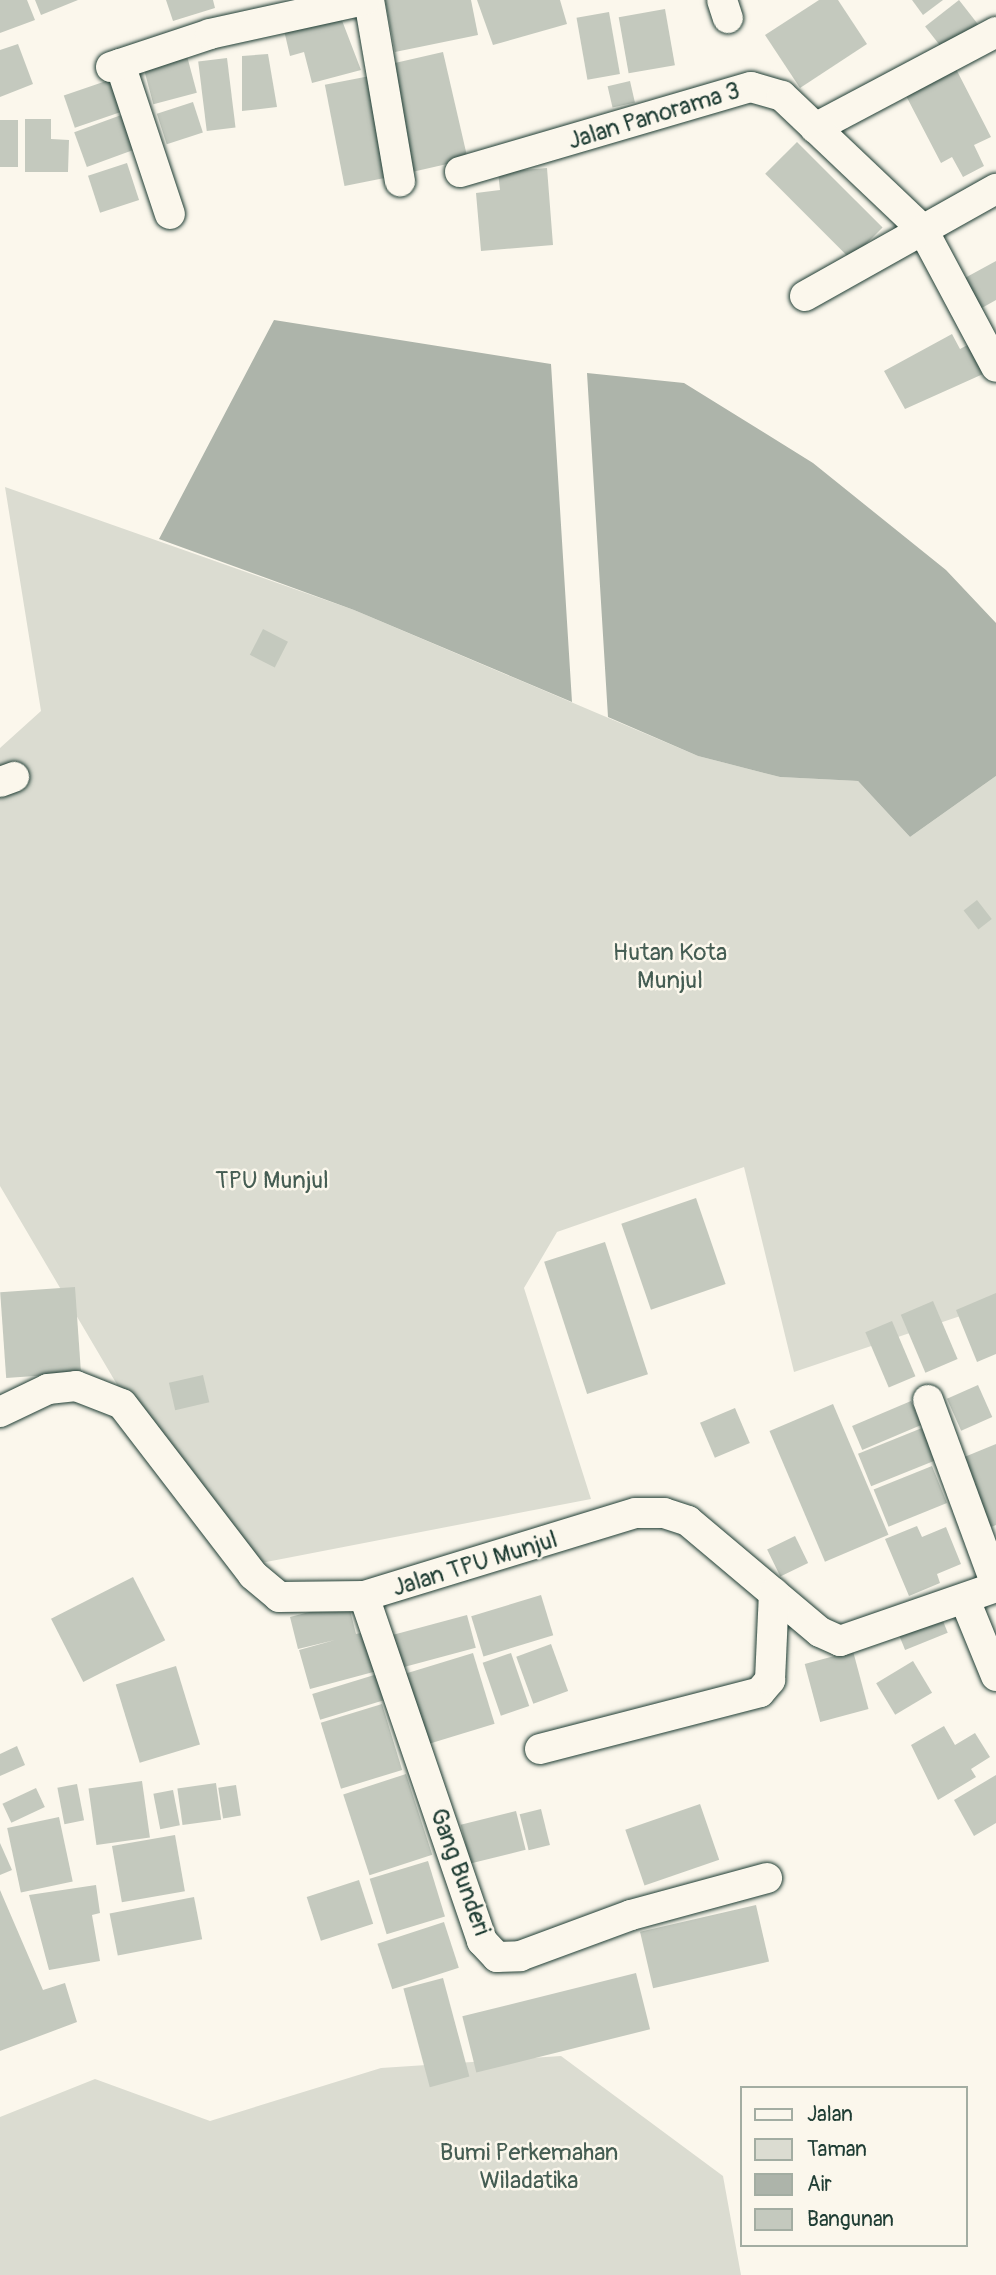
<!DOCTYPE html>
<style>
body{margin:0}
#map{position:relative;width:996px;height:2275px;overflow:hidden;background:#fbf7ec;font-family:Pangolin,sans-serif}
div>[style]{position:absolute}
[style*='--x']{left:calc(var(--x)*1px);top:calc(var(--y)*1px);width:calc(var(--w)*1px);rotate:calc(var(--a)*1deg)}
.green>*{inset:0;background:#dbdcd1}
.water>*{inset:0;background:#adb4aa}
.building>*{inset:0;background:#c4c9be;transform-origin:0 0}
.roads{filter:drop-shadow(0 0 2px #1f3d34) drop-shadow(0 0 2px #1f3d34)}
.minor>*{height:30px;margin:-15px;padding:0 15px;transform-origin:15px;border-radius:15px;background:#fbf7ec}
span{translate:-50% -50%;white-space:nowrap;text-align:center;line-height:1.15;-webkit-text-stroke:5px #fbf7ec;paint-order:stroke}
.street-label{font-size:24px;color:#1f3d34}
.park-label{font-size:24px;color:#455d53}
.legend{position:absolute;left:740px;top:2086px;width:228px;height:161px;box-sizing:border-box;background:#fbf7ec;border:2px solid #a3ada2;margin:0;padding:9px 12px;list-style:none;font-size:21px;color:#1f3d34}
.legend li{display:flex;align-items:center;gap:14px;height:35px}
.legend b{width:35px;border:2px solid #a3ada2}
</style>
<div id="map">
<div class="green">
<i style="clip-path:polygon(5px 487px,354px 610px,698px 756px,780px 777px,858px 781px,910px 837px,996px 776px,996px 1304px,794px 1372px,744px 1167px,557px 1232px,524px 1288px,591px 1499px,261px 1563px,122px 1393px,0 1186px,0 748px,41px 711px)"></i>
<i style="clip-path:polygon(561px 2056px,723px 2176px,741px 2275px,0 2275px,0 2117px,95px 2079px,210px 2121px,381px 2068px)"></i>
</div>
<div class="water">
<i style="clip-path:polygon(274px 320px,551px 364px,572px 702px,354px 610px,159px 539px)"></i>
<i style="clip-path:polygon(587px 373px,684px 383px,813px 463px,946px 570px,996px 623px,996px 776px,910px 837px,858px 781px,780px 777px,698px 756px,608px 717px)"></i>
</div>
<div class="building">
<i style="clip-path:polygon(0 0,27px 0,35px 20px,0 33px)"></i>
<i style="clip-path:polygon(35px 0,78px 0,41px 15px)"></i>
<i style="clip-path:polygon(166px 0,213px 0,215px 8px,173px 21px)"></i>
<i style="clip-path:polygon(385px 0,471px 0,478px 35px,395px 52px)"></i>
<i style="clip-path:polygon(477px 0,560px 0,567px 24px,493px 45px)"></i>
<i style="clip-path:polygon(819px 0,838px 0,867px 44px,800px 88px,765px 35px)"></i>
<i style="clip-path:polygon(912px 0,943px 0,923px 15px)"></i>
<i style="left:959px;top:0;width:33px;height:43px;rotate:52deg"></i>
<i style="left:665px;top:9px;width:57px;height:47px;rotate:80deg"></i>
<i style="clip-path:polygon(338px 10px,361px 70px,312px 83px,304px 52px,290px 56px,283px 26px)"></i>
<i style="left:609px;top:12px;width:63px;height:33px;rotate:80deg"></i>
<i style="clip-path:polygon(18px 44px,33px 84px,0 97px,0 50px)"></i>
<i style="left:443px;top:52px;width:110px;height:56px;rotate:77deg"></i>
<i style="clip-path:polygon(268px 54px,277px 107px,242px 111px,242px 56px)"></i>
<i style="left:187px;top:56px;width:38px;height:45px;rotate:75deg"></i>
<i style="left:227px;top:58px;width:70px;height:29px;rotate:83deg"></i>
<i style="clip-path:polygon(954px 65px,991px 137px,974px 145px,984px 166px,963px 177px,952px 157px,941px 163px,903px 90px)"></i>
<i style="left:370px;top:76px;width:103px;height:46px;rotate:79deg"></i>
<i style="left:112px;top:79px;width:34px;height:51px;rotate:71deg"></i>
<i style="left:630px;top:81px;width:22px;height:23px;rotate:77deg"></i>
<i style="left:193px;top:102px;width:32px;height:38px;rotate:72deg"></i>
<i style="left:124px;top:114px;width:37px;height:53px;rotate:70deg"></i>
<i style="clip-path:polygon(25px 119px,51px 119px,51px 139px,69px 140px,68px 172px,25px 172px)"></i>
<i style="left:0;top:120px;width:18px;height:47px"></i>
<i style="left:797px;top:142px;width:121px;height:45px;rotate:45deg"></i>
<i style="left:127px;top:163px;width:39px;height:41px;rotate:72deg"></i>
<i style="clip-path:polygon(547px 168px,553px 245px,481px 251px,476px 193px,500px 190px,498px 172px)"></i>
<i style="clip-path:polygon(996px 261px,996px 300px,980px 309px,963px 279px)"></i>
<i style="clip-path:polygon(952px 334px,960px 349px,975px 341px,992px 370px,905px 409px,884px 371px)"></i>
<i style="left:263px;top:629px;width:28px;height:29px;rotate:27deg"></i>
<i style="left:977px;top:900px;width:24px;height:17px;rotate:52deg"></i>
<i style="left:696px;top:1198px;width:91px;height:79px;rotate:71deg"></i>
<i style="left:605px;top:1242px;width:139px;height:64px;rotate:72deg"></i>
<i style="left:75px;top:1287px;width:86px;height:75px;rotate:86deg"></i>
<i style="clip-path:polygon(996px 1293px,996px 1354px,977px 1362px,956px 1310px)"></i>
<i style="left:933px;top:1301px;width:63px;height:35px;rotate:67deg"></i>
<i style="left:892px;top:1321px;width:60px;height:29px;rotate:67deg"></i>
<i style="left:203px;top:1375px;width:28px;height:35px;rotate:77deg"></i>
<i style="left:978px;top:1385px;width:35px;height:34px;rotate:66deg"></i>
<i style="left:911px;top:1401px;width:26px;height:64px;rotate:67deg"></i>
<i style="left:833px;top:1404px;width:142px;height:69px;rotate:67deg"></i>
<i style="left:735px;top:1408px;width:38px;height:38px;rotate:67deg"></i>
<i style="left:922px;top:1428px;width:35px;height:69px;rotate:68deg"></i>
<i style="clip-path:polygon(996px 1444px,996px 1525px,986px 1529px,957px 1460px)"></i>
<i style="left:932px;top:1466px;width:40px;height:63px;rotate:68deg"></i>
<i style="clip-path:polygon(917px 1526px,922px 1537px,946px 1527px,961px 1564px,937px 1574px,940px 1583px,909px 1596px,885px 1539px)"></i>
<i style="left:795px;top:1536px;width:30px;height:31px;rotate:64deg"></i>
<i style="left:133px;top:1577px;width:71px;height:92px;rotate:63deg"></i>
<i style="left:541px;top:1595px;width:42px;height:73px;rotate:73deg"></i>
<i style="clip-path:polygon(348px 1602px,356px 1634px,366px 1632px,377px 1671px,310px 1689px,299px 1650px,335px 1640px,298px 1649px,290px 1617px)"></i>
<i style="left:467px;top:1615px;width:34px;height:80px;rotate:75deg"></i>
<i style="left:941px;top:1616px;width:18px;height:46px;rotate:68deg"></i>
<i style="left:551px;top:1644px;width:50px;height:37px;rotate:70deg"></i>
<i style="left:853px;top:1651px;width:60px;height:50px;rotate:75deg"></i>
<i style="left:473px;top:1653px;width:74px;height:71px;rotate:73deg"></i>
<i style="left:511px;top:1653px;width:56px;height:30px;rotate:71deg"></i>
<i style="left:913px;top:1661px;width:37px;height:43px;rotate:59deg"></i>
<i style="left:176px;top:1666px;width:82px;height:63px;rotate:73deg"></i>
<i style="left:384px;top:1672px;width:27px;height:75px;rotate:73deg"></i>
<i style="left:382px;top:1704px;width:69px;height:64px;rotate:73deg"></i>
<i style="clip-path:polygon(944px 1726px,955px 1745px,975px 1733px,990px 1757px,971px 1769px,976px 1777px,938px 1800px,911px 1745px)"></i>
<i style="clip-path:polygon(17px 1746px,25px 1765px,0 1776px,0 1754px)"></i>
<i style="left:406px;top:1774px;width:85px;height:66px;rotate:72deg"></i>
<i style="clip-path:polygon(996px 1775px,996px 1823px,974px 1836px,954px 1800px)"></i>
<i style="left:142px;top:1781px;width:57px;height:54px;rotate:82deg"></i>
<i style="left:216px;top:1783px;width:37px;height:39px;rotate:82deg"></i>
<i style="left:77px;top:1784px;width:37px;height:20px;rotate:79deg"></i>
<i style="left:236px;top:1785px;width:31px;height:18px;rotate:81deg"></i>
<i style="left:36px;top:1788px;width:21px;height:37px;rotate:65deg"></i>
<i style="left:173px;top:1790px;width:36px;height:20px;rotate:79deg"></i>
<i style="left:700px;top:1804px;width:59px;height:79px;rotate:71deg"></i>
<i style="left:541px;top:1809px;width:37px;height:22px;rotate:76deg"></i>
<i style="left:516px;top:1811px;width:40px;height:57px;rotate:76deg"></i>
<i style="left:59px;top:1817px;width:66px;height:53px;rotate:78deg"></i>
<i style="left:175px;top:1835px;width:57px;height:64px;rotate:80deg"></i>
<i style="clip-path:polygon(0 1843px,12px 1870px,0 1875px)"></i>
<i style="left:428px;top:1861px;width:58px;height:61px;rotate:73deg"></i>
<i style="left:359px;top:1880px;width:46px;height:55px;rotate:72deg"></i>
<i style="clip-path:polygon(96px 1885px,100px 1913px,92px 1915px,100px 1961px,49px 1970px,29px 1895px)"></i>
<i style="clip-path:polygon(0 1890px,43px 1990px,65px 1983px,77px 2022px,0 2051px)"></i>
<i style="left:194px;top:1897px;width:43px;height:86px;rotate:79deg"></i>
<i style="left:756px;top:1905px;width:58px;height:119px;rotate:77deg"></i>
<i style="left:444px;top:1922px;width:48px;height:70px;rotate:72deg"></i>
<i style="left:636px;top:1973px;width:58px;height:179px;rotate:76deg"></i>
<i style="left:443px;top:1978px;width:102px;height:41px;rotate:75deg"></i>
</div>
<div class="roads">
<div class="minor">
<i style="--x:369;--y:0;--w:184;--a:80.3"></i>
<i style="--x:722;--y:0;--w:19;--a:72"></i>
<i style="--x:120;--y:64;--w:158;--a:71.6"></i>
<i style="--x:111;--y:67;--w:104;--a:-18.4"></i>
<i style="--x:210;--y:34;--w:159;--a:-12.4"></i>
<i style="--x:815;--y:128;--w:205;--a:-27.9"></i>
<i style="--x:460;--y:172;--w:303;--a:-16.3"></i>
<i style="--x:751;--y:87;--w:32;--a:16"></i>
<i style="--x:782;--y:96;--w:195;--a:43.5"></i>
<i style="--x:923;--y:230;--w:155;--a:61.9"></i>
<i style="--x:805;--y:296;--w:219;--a:-29.3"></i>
<i style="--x:0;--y:782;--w:15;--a:-20"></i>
<i style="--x:928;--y:1400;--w:197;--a:69.8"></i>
<i style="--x:0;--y:1412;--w:53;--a:-25.6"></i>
<i style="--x:48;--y:1389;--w:28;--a:-6"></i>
<i style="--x:76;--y:1386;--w:49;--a:21.4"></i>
<i style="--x:122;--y:1404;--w:215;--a:52.5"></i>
<i style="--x:253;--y:1575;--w:34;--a:40"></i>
<i style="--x:279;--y:1597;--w:85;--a:-0.7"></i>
<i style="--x:364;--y:1596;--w:284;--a:-17"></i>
<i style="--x:636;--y:1513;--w:28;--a:0"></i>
<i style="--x:664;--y:1513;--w:25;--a:18"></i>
<i style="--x:688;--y:1521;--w:172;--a:40.1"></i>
<i style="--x:820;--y:1632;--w:22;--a:24"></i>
<i style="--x:840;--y:1641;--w:165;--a:-19.1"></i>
<i style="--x:364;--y:1596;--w:365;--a:71.1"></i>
<i style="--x:482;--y:1941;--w:22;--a:47"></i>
<i style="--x:497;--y:1957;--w:23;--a:-2"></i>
<i style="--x:520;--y:1956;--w:118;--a:-20.3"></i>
<i style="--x:631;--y:1915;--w:141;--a:-15.2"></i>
<i style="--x:965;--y:1600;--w:82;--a:67.8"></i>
<i style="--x:540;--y:1749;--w:227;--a:-14.5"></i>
<i style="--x:760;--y:1692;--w:16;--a:-50"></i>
<i style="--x:770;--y:1680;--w:87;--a:-87.4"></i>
</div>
</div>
<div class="street-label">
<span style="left:654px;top:116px;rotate:-17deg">Jalan Panorama 3</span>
<span style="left:475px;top:1564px;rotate:-17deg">Jalan TPU Munjul</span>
<span style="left:460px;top:1872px;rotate:70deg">Gang Bunderi</span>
</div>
<div class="park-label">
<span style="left:670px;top:967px">Hutan Kota<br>Munjul</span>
<span style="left:272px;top:1181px">TPU Munjul</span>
<span style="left:529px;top:2167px">Bumi Perkemahan<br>Wiladatika</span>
</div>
<ul class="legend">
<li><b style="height:9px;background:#fbf7ec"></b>Jalan</li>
<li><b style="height:19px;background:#dbdcd1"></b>Taman</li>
<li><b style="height:19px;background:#adb4aa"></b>Air</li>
<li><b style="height:19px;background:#c4c9be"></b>Bangunan</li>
</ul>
</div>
